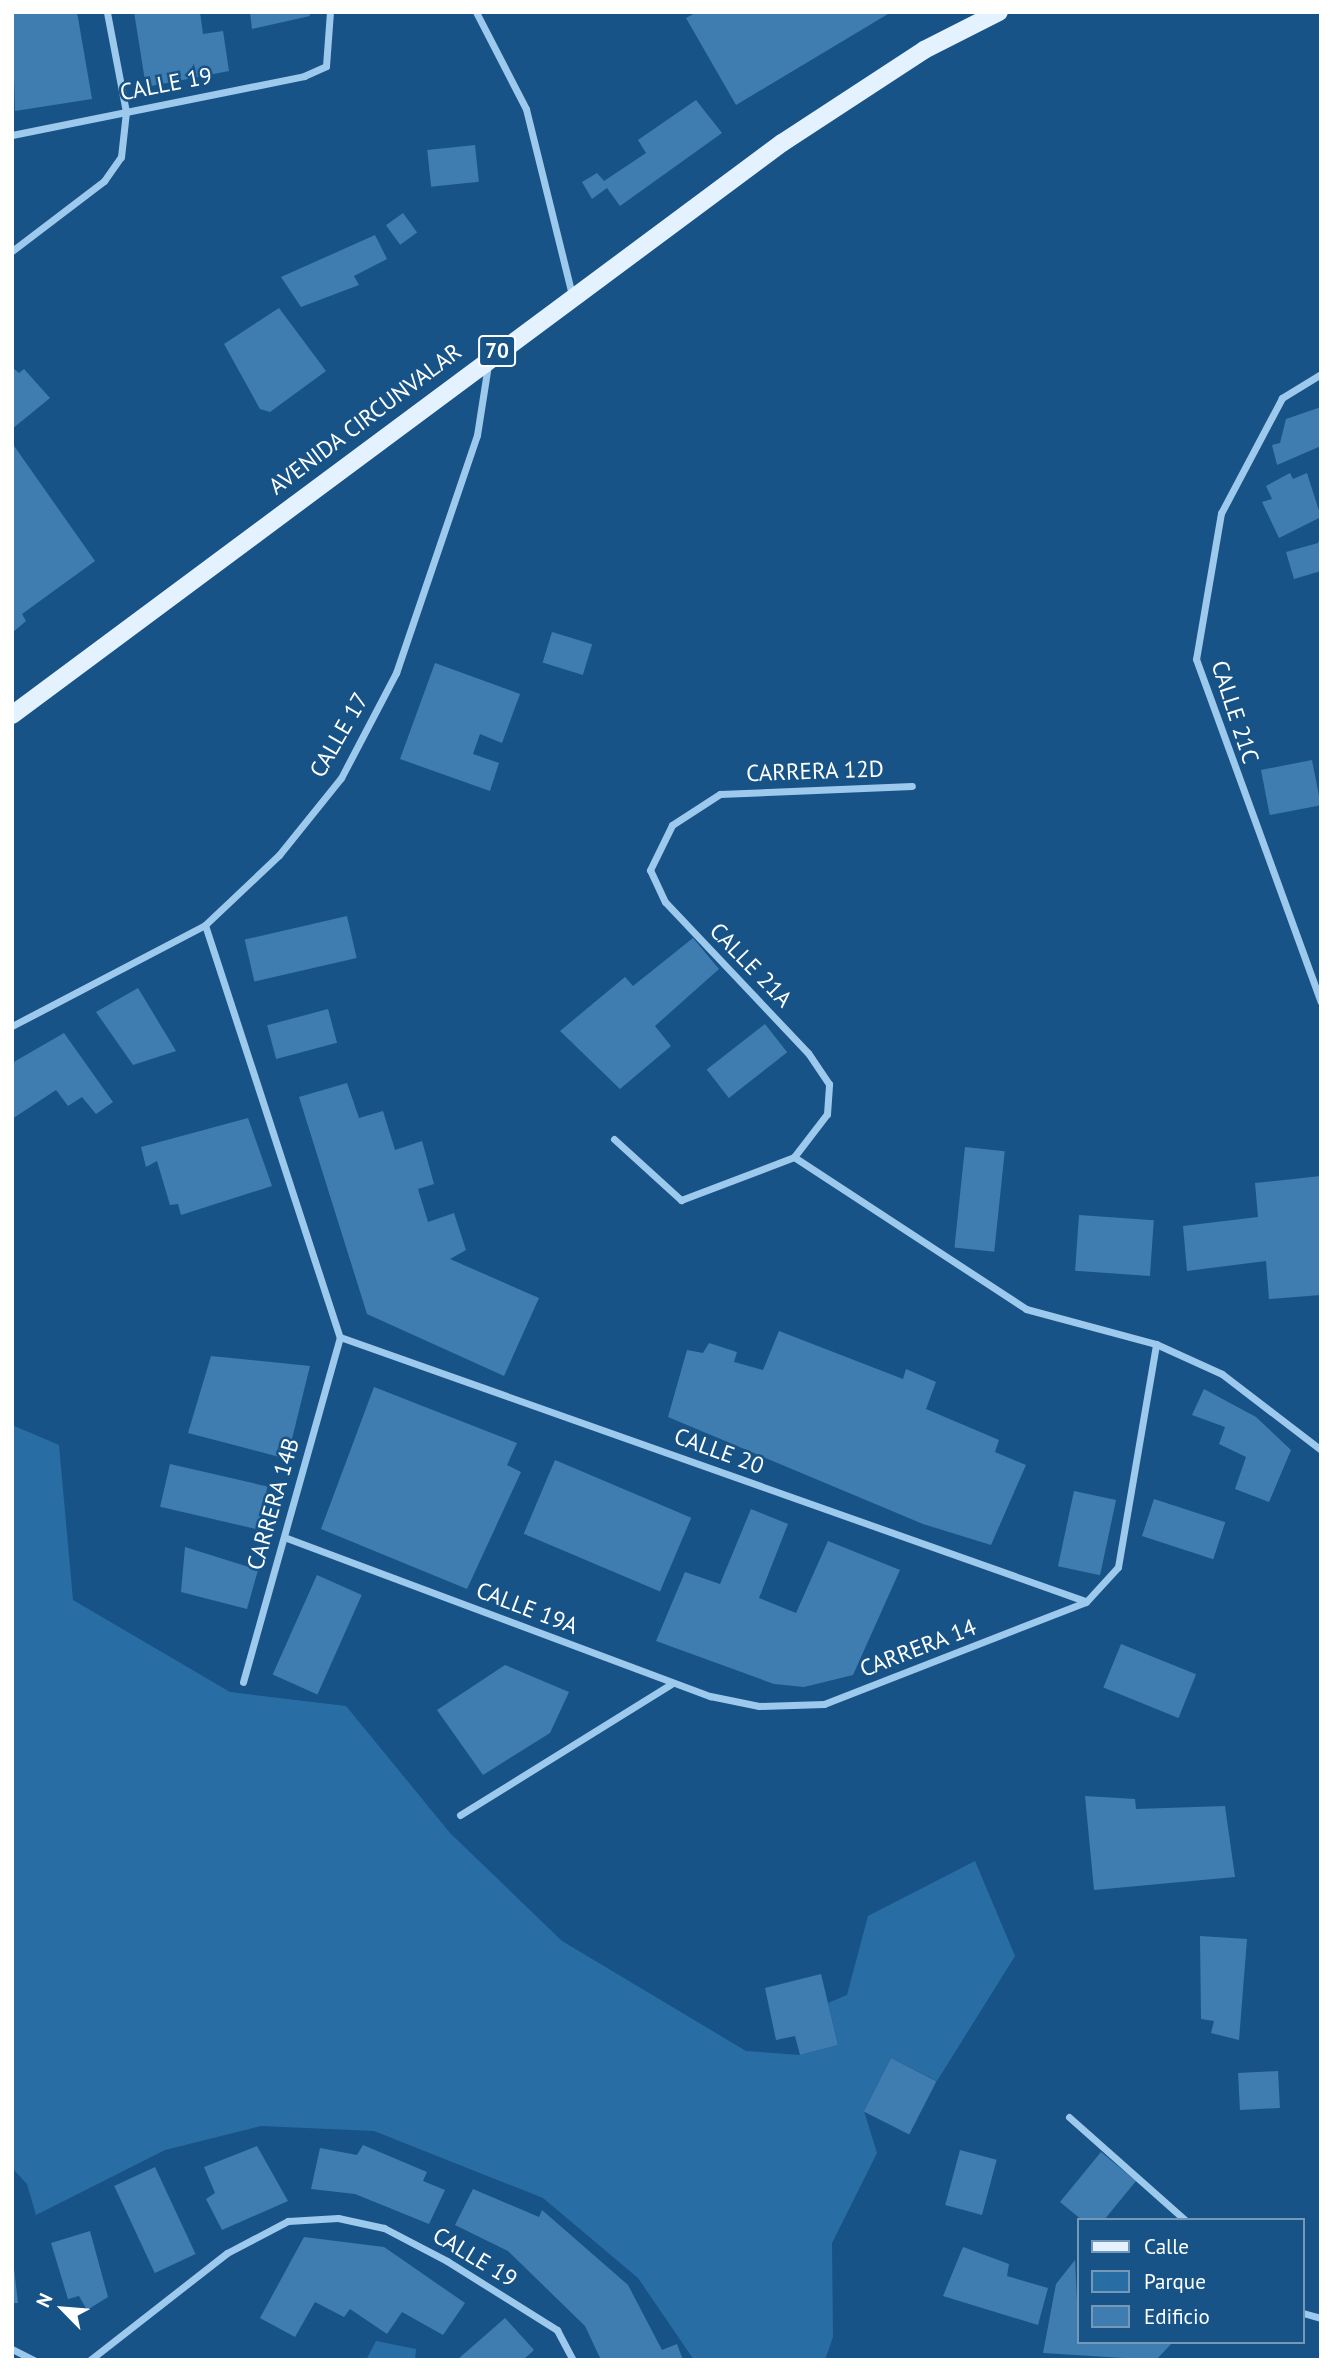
<!DOCTYPE html>
<style>
body{margin:0}
#map{position:relative;width:1333px;height:2372px;overflow:hidden;background:#175387;font-family:"PT Sans",sans-serif}
div>[style]{position:absolute}
[style*='--x']{left:calc(var(--x)*1px);top:calc(var(--y)*1px);width:calc(var(--w)*1px);rotate:calc(var(--a)*1deg)}
.green>*{inset:0;background:#296da5}
.building>*{inset:0;background:#3f7db0;transform-origin:0 0}
.minor>*{height:7px;margin:-3.5px;padding:0 3.5px;transform-origin:3.5px;border-radius:3.5px;background:#9dc9ed}
.primary>*{height:18px;margin:-9px;padding:0 9px;transform-origin:9px;border-radius:9px;background:#e4f1ff}
span{translate:-50% -50%;white-space:nowrap;text-align:center;line-height:1.15;-webkit-text-stroke:5px #175387;paint-order:stroke}
.shield-label span{padding:2px 5px;background:#175387;border:2px solid;border-radius:5px;-webkit-text-stroke-width:0}
.shield-label{font-size:21px;color:#fff;font-weight:700}
.street-label{font-size:23px;color:#fff}
.frame{position:absolute;inset:0;border:14px solid #fff;pointer-events:none}
.legend{position:absolute;left:1077px;top:2218px;width:228px;height:126px;box-sizing:border-box;background:#175387;border:2px solid #7498b7;margin:0;padding:9px 12px;list-style:none;font-size:21px;color:#fff}
.legend li{display:flex;align-items:center;gap:14px;height:35px}
.legend b{width:35px;border:2px solid #7498b7}
.north{position:absolute;left:28px;top:2274px;width:70px;height:70px;-webkit-text-stroke:5px #175387;paint-order:stroke;rotate:295deg;font-size:19px;font-weight:700;line-height:28px;text-align:center;color:#fff}
.north::after{content:'';display:block;margin:auto;width:24px;height:32px;background:#fff;clip-path:polygon(50% 0,100% 100%,50% 72%,0 100%)}
</style>
<div id="map">
<div class="green">
<i style="clip-path:polygon(12px 1425px,59px 1445px,73px 1600px,230px 1692px,346px 1706px,450px 1833px,562px 1941px,746px 2051px,800px 2055px,838px 2045px,828px 2003px,847px 1995px,868px 1916px,975px 1861px,1015px 1956px,937px 2081px,891px 2058px,864px 2111px,877px 2153px,832px 2243px,833px 2337px,825px 2360px,694px 2360px,638px 2278px,543px 2198px,374px 2131px,261px 2126px,165px 2150px,36px 2215px,27px 2184px,12px 2168px)"></i>
<i style="clip-path:polygon(376px 2341px,416px 2349px,415px 2360px,366px 2360px)"></i>
</div>
<div class="building">
<i style="clip-path:polygon(12px 12px,77px 12px,92px 99px,15px 111px)"></i>
<i style="clip-path:polygon(134px 12px,200px 12px,203px 34px,223px 31px,229px 71px,146px 87px)"></i>
<i style="clip-path:polygon(250px 12px,309px 12px,310px 16px,252px 29px)"></i>
<i style="clip-path:polygon(697px 12px,886px 12px,888px 14px,736px 105px,686px 18px)"></i>
<i style="clip-path:polygon(696px 100px,722px 133px,620px 206px,607px 188px,592px 199px,582px 182px,597px 173px,604px 181px,646px 153px,638px 140px)"></i>
<i style="left:475px;top:145px;width:37px;height:48px;rotate:84deg"></i>
<i style="left:403px;top:213px;width:24px;height:21px;rotate:54deg"></i>
<i style="clip-path:polygon(375px 235px,387px 259px,354px 276px,359px 285px,301px 307px,281px 277px)"></i>
<i style="clip-path:polygon(279px 308px,326px 371px,270px 412px,260px 409px,224px 344px)"></i>
<i style="clip-path:polygon(12px 367px,19px 373px,24px 369px,50px 398px,12px 429px)"></i>
<i style="clip-path:polygon(1321px 407px,1321px 446px,1277px 465px,1272px 445px,1280px 443px,1286px 419px)"></i>
<i style="clip-path:polygon(12px 443px,95px 561px,22px 614px,26px 621px,12px 633px)"></i>
<i style="clip-path:polygon(1290px 473px,1293px 479px,1307px 473px,1321px 517px,1279px 538px,1262px 502px,1272px 499px,1266px 486px)"></i>
<i style="clip-path:polygon(1321px 535px,1321px 571px,1294px 579px,1286px 552px,1318px 543px)"></i>
<i style="left:552px;top:632px;width:42px;height:32px;rotate:17deg"></i>
<i style="clip-path:polygon(435px 663px,520px 694px,502px 743px,480px 734px,473px 754px,499px 763px,490px 791px,400px 759px)"></i>
<i style="left:1312px;top:760px;width:46px;height:52px;rotate:79deg"></i>
<i style="left:347px;top:916px;width:43px;height:105px;rotate:77deg"></i>
<i style="clip-path:polygon(693px 938px,719px 969px,655px 1026px,671px 1046px,620px 1089px,560px 1031px,625px 977px,633px 986px)"></i>
<i style="clip-path:polygon(138px 988px,176px 1051px,133px 1065px,96px 1012px)"></i>
<i style="left:328px;top:1009px;width:35px;height:63px;rotate:75deg"></i>
<i style="left:765px;top:1024px;width:36px;height:74px;rotate:52deg"></i>
<i style="clip-path:polygon(64px 1033px,113px 1102px,96px 1114px,82px 1097px,68px 1106px,56px 1090px,12px 1119px,12px 1063px)"></i>
<i style="clip-path:polygon(347px 1083px,359px 1118px,383px 1111px,395px 1150px,422px 1141px,434px 1184px,418px 1189px,428px 1222px,454px 1213px,466px 1250px,450px 1259px,539px 1298px,504px 1376px,367px 1314px,299px 1097px)"></i>
<i style="clip-path:polygon(248px 1118px,272px 1186px,181px 1215px,178px 1204px,170px 1205px,157px 1161px,146px 1167px,141px 1147px)"></i>
<i style="left:965px;top:1147px;width:40px;height:101px;rotate:6deg"></i>
<i style="clip-path:polygon(1321px 1176px,1321px 1295px,1269px 1299px,1266px 1261px,1187px 1271px,1183px 1226px,1258px 1217px,1255px 1183px)"></i>
<i style="left:1079px;top:1215px;width:75px;height:56px;rotate:4deg"></i>
<i style="clip-path:polygon(779px 1331px,903px 1379px,906px 1369px,936px 1382px,926px 1409px,999px 1440px,995px 1452px,1026px 1465px,991px 1545px,923px 1524px,668px 1417px,687px 1350px,703px 1353px,709px 1343px,737px 1352px,734px 1362px,763px 1370px)"></i>
<i style="clip-path:polygon(211px 1356px,310px 1366px,287px 1459px,188px 1433px)"></i>
<i style="clip-path:polygon(374px 1387px,517px 1443px,507px 1465px,521px 1472px,467px 1589px,321px 1529px)"></i>
<i style="clip-path:polygon(1204px 1389px,1256px 1417px,1291px 1450px,1269px 1502px,1235px 1489px,1246px 1457px,1219px 1444px,1225px 1427px,1192px 1415px)"></i>
<i style="left:555px;top:1460px;width:148px;height:80px;rotate:23deg"></i>
<i style="left:170px;top:1464px;width:100px;height:44px;rotate:13deg"></i>
<i style="left:1074px;top:1491px;width:43px;height:77px;rotate:12deg"></i>
<i style="left:1154px;top:1499px;width:75px;height:39px;rotate:18deg"></i>
<i style="clip-path:polygon(751px 1509px,788px 1524px,759px 1598px,796px 1613px,828px 1541px,900px 1570px,853px 1675px,804px 1687px,774px 1684px,656px 1641px,685px 1572px,720px 1584px)"></i>
<i style="clip-path:polygon(185px 1547px,258px 1570px,247px 1609px,181px 1592px)"></i>
<i style="left:317px;top:1575px;width:49px;height:109px;rotate:24deg"></i>
<i style="left:1121px;top:1644px;width:81px;height:47px;rotate:22deg"></i>
<i style="clip-path:polygon(505px 1665px,569px 1692px,550px 1733px,483px 1775px,437px 1710px)"></i>
<i style="clip-path:polygon(1085px 1796px,1135px 1799px,1136px 1809px,1225px 1806px,1235px 1877px,1094px 1890px)"></i>
<i style="clip-path:polygon(1200px 1936px,1247px 1939px,1239px 2040px,1211px 2033px,1214px 2021px,1201px 2019px)"></i>
<i style="clip-path:polygon(821px 1974px,838px 2045px,800px 2055px,795px 2036px,776px 2040px,765px 1988px)"></i>
<i style="left:891px;top:2058px;width:51px;height:60px;rotate:27deg"></i>
<i style="left:1278px;top:2071px;width:37px;height:40px;rotate:87deg"></i>
<i style="clip-path:polygon(363px 2145px,427px 2172px,423px 2181px,445px 2190px,429px 2224px,355px 2194px,311px 2189px,320px 2148px,357px 2155px)"></i>
<i style="clip-path:polygon(257px 2146px,288px 2201px,222px 2230px,206px 2199px,215px 2193px,204px 2167px)"></i>
<i style="left:960px;top:2150px;width:38px;height:57px;rotate:15deg"></i>
<i style="clip-path:polygon(1101px 2152px,1136px 2181px,1104px 2220px,1082px 2220px,1060px 2202px)"></i>
<i style="left:155px;top:2167px;width:96px;height:45px;rotate:65deg"></i>
<i style="clip-path:polygon(473px 2189px,539px 2217px,542px 2210px,628px 2285px,662px 2350px,677px 2344px,683px 2360px,601px 2360px,585px 2326px,508px 2251px,455px 2225px)"></i>
<i style="clip-path:polygon(90px 2231px,108px 2297px,87px 2310px,79px 2296px,68px 2299px,51px 2243px)"></i>
<i style="clip-path:polygon(304px 2237px,384px 2247px,465px 2303px,443px 2335px,402px 2312px,387px 2334px,350px 2309px,344px 2317px,315px 2302px,295px 2337px,260px 2318px)"></i>
<i style="clip-path:polygon(963px 2247px,1009px 2264px,1007px 2276px,1048px 2288px,1038px 2325px,943px 2296px)"></i>
<i style="clip-path:polygon(12px 2251px,18px 2303px,12px 2303px)"></i>
<i style="clip-path:polygon(1075px 2260px,1079px 2342px,1173px 2342px,1156px 2360px,1043px 2353px,1056px 2284px)"></i>
<i style="clip-path:polygon(505px 2318px,534px 2350px,523px 2360px,457px 2360px)"></i>
</div>
<div class="minor">
<i style="--x:476;--y:12;--w:109;--a:62.7"></i>
<i style="--x:526;--y:109;--w:192;--a:76.1"></i>
<i style="--x:12;--y:135;--w:298;--a:-11.4"></i>
<i style="--x:304;--y:76;--w:24;--a:-24"></i>
<i style="--x:326;--y:66;--w:54;--a:-85.8"></i>
<i style="--x:12;--y:251;--w:116;--a:-37.3"></i>
<i style="--x:104;--y:181;--w:29;--a:-55"></i>
<i style="--x:121;--y:157;--w:45;--a:-83.7"></i>
<i style="--x:126;--y:112;--w:102;--a:-100.8"></i>
<i style="--x:1321;--y:374;--w:46;--a:148.4"></i>
<i style="--x:1282;--y:398;--w:130;--a:117.9"></i>
<i style="--x:1221;--y:513;--w:148;--a:99.7"></i>
<i style="--x:1196;--y:659;--w:365;--a:70"></i>
<i style="--x:205;--y:925;--w:434;--a:71.9"></i>
<i style="--x:12;--y:1026;--w:218;--a:-27.6"></i>
<i style="--x:205;--y:925;--w:102;--a:-43.4"></i>
<i style="--x:279;--y:855;--w:99;--a:-51.2"></i>
<i style="--x:341;--y:778;--w:119;--a:-62.4"></i>
<i style="--x:396;--y:673;--w:251;--a:-71.2"></i>
<i style="--x:477;--y:435;--w:71;--a:-81.1"></i>
<i style="--x:614;--y:1139;--w:91;--a:42.3"></i>
<i style="--x:681;--y:1200;--w:121;--a:-20.8"></i>
<i style="--x:794;--y:1157;--w:54;--a:-52.5"></i>
<i style="--x:827;--y:1114;--w:30;--a:-86"></i>
<i style="--x:829;--y:1084;--w:37;--a:-124"></i>
<i style="--x:808;--y:1053;--w:208;--a:-133.4"></i>
<i style="--x:665;--y:902;--w:35;--a:-115"></i>
<i style="--x:650;--y:870;--w:50;--a:-63.9"></i>
<i style="--x:672;--y:825;--w:57;--a:-32.9"></i>
<i style="--x:720;--y:794;--w:192;--a:-2.4"></i>
<i style="--x:794;--y:1157;--w:277;--a:33.2"></i>
<i style="--x:1026;--y:1309;--w:135;--a:15.1"></i>
<i style="--x:1156;--y:1344;--w:72;--a:24.4"></i>
<i style="--x:1222;--y:1374;--w:125;--a:37.5"></i>
<i style="--x:340;--y:1337;--w:790;--a:19.51"></i>
<i style="--x:284;--y:1537;--w:455;--a:20.5"></i>
<i style="--x:710;--y:1696;--w:50;--a:11.5"></i>
<i style="--x:759;--y:1706;--w:65;--a:-1.8"></i>
<i style="--x:824;--y:1704;--w:281;--a:-21.3"></i>
<i style="--x:1086;--y:1602;--w:47;--a:-47.6"></i>
<i style="--x:1118;--y:1567;--w:226;--a:-80.3"></i>
<i style="--x:243;--y:1682;--w:358;--a:-74.3"></i>
<i style="--x:460;--y:1815;--w:248;--a:-31.8"></i>
<i style="--x:1069;--y:2117;--w:155;--a:41.6"></i>
<i style="--x:1303;--y:2313;--w:19;--a:16"></i>
<i style="--x:12;--y:2349;--w:25;--a:27"></i>
<i style="--x:90;--y:2360;--w:174;--a:-38"></i>
<i style="--x:227;--y:2253;--w:69;--a:-27.7"></i>
<i style="--x:288;--y:2221;--w:50;--a:-3.4"></i>
<i style="--x:338;--y:2218;--w:47;--a:12.3"></i>
<i style="--x:384;--y:2228;--w:71;--a:27.6"></i>
<i style="--x:447;--y:2261;--w:130;--a:32.1"></i>
<i style="--x:557;--y:2330;--w:34;--a:62"></i>
</div>
<div class="primary">
<i style="--x:12;--y:715;--w:959;--a:-36.61"></i>
<i style="--x:782;--y:143;--w:170;--a:-33.2"></i>
<i style="--x:924;--y:50;--w:84;--a:-26.9"></i>
</div>
<div class="shield-label">
<span style="left:497px;top:351px">70</span>
</div>
<div class="street-label">
<span style="left:166px;top:84px;rotate:-11deg">CALLE 19</span>
<span style="left:365px;top:419px;rotate:-37deg">AVENIDA CIRCUNVALAR</span>
<span style="left:1235px;top:712px;rotate:72deg">CALLE 21C</span>
<span style="left:339px;top:735px;rotate:-60deg">CALLE 17</span>
<span style="left:815px;top:771px;rotate:-2deg">CARRERA 12D</span>
<span style="left:751px;top:965px;rotate:46deg">CALLE 21A</span>
<span style="left:719px;top:1451px;rotate:20deg">CALLE 20</span>
<span style="left:273px;top:1504px;rotate:-74deg">CARRERA 14B</span>
<span style="left:527px;top:1608px;rotate:21deg">CALLE 19A</span>
<span style="left:918px;top:1648px;rotate:-21deg">CARRERA 14</span>
<span style="left:475px;top:2257px;rotate:31deg">CALLE 19</span>
</div>
<div class="frame"></div>
<ul class="legend">
<li><b style="height:9px;background:#e4f1ff"></b>Calle</li>
<li><b style="height:19px;background:#296da5"></b>Parque</li>
<li><b style="height:19px;background:#3f7db0"></b>Edificio</li>
</ul>
<div class="north">N</div>
</div>
